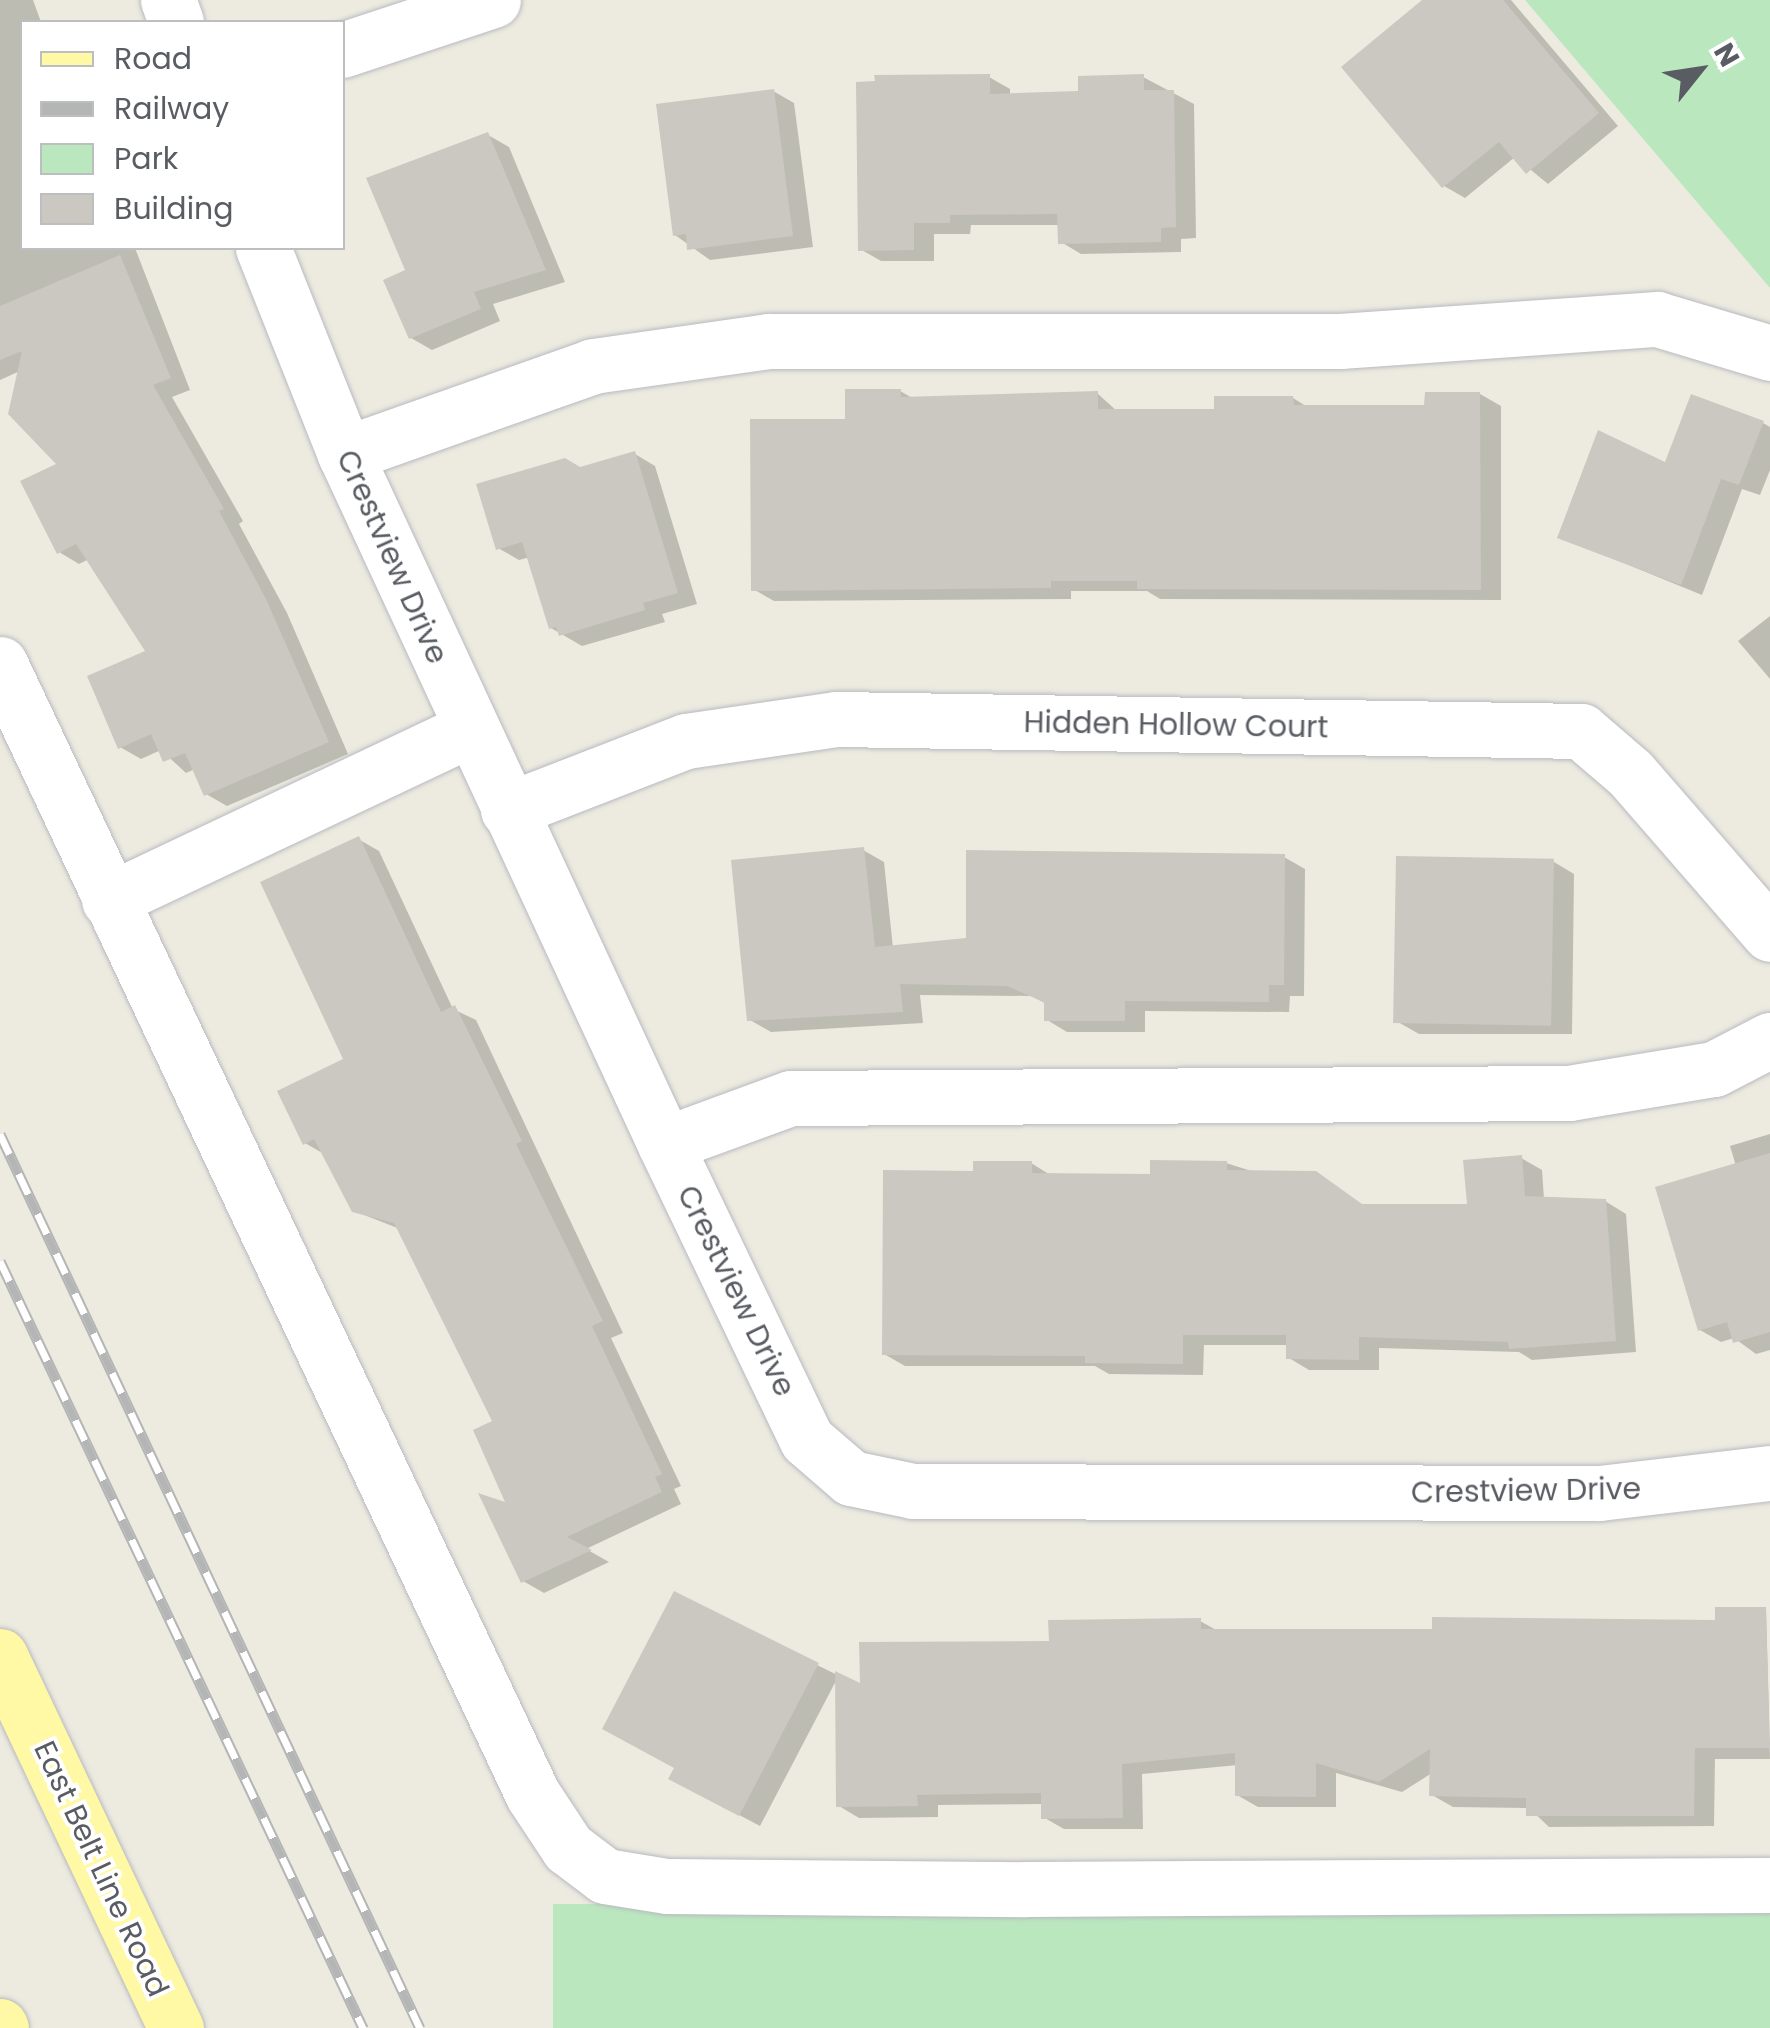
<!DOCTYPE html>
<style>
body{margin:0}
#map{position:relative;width:1770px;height:2028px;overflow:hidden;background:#edebe0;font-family:Poppins,sans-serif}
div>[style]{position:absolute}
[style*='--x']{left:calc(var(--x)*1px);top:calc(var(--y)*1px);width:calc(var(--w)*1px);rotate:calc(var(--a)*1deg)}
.green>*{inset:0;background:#bbe7bf;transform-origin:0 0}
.shadow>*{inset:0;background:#0003}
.building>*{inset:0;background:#cac8c0;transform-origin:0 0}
.roads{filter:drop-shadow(0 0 2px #b8bac0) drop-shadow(0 0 2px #b8bac0)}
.minor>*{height:55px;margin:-27.5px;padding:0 27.5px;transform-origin:27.5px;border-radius:27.5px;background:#fff}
.major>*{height:55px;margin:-27.5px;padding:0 27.5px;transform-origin:27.5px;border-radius:27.5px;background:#fff8a4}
.rail>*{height:11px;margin-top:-5.5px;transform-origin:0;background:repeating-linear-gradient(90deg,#fff 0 22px,#b4b5b5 0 44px);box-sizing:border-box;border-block:2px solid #b4b5b5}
span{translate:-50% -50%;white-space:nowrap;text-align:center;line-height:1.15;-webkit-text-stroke:8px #fff;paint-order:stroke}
.street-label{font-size:30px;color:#595c62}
.legend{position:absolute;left:20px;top:20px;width:325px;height:230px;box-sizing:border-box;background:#fff;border:2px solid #bdbec0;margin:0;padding:12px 18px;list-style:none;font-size:30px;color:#595c62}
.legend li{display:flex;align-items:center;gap:20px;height:50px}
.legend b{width:50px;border:2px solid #bdbec0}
.north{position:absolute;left:1650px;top:20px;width:100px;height:100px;-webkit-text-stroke:8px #fff;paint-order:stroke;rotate:60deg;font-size:28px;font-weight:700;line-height:40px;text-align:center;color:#595c62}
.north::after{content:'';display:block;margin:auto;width:35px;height:45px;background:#595c62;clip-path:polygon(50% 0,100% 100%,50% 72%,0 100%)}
</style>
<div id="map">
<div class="green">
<i style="clip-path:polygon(1525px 0,1770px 0,1770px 288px)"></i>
<i style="left:1770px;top:1904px;width:124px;height:1217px;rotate:90deg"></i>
</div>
<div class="shadow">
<i style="clip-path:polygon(0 0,33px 0,41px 22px,22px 22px,22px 248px,135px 248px,190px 390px,172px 397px,243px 521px,239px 524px,287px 613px,348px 754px,227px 806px,206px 794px,195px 769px,186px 773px,161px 750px,141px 759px,120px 747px,149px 652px,89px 559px,79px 564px,59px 552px,60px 465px,20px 371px,0 380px)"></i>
<i style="clip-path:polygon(1426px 0,1511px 0,1618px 126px,1548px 184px,1515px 157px,1465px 198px,1444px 186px)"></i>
<i style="clip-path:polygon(989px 77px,1010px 89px,1010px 96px,1081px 94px,1143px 77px,1194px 104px,1196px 238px,1181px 239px,1181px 252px,1081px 254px,1061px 242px,1060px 225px,971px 225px,970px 234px,934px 234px,934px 261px,881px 261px,860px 249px)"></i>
<i style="clip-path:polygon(773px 91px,794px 103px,813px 247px,710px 260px,675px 235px)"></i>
<i style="clip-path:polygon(488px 135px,509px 147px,565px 282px,493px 304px,500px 321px,432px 350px,411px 338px)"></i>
<i style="clip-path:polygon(900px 391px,914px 399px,1097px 393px,1118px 412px,1216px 412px,1293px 398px,1309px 408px,1427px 407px,1480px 394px,1501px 406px,1501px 600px,1160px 599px,1147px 591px,1071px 591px,1071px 599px,774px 601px,753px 589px,847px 421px)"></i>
<i style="clip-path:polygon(1763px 423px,1770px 427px,1770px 470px,1760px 495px,1742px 489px,1702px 595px,1560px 537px,1667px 466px)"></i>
<i style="clip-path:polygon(635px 454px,655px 466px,697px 604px,662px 614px,665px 622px,582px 646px,551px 628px,530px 557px,519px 560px,498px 548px,580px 470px)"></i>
<i style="clip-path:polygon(1770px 616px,1770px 679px,1738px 641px)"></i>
<i style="clip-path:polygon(358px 839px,379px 851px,453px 1009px,476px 1020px,623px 1333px,611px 1338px,681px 1486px,674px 1489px,681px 1504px,586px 1549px,609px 1562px,544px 1593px,523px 1581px,496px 1422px,400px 1229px,354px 1211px,324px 1154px,305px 1143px,347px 1060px)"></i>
<i style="clip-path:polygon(863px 850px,884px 862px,893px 948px,968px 940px,1284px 857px,1305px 869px,1304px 996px,1290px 996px,1289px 1012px,1145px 1011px,1145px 1032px,1067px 1032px,1047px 1020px,1047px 1004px,1031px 996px,920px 995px,923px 1023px,771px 1032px,750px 1020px)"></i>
<i style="clip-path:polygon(1554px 862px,1574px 874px,1572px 1034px,1419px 1034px,1398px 1022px)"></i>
<i style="clip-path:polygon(1770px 1134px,1770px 1350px,1756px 1354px,1734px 1338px,1721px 1342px,1700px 1330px,1736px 1166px,1730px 1146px)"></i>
<i style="clip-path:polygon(1521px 1158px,1542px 1170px,1544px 1199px,1605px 1201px,1626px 1214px,1636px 1352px,1532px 1360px,1519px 1352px,1379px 1348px,1379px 1370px,1309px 1370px,1289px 1358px,1289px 1345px,1204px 1345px,1203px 1375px,1109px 1374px,1095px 1366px,905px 1366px,884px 1354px,975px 1173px,1031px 1163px,1052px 1176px,1152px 1176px,1226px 1163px,1366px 1207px,1469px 1207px)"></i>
<i style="clip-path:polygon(1766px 1610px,1770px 1759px,1715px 1759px,1714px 1826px,1549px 1827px,1529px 1808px,1453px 1807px,1432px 1795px,1432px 1773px,1402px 1792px,1336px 1773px,1336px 1807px,1258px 1807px,1237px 1795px,1238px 1765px,1142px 1774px,1143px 1829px,1064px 1829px,1043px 1817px,1043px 1804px,938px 1805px,938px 1817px,859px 1818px,839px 1806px,838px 1677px,760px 1826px,692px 1790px,817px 1665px,862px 1687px,1051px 1643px,1200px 1621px,1218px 1631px,1434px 1632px,1717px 1623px)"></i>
</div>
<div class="building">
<i style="clip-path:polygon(1422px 0,1503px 0,1599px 113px,1526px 174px,1499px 142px,1442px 188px,1341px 67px)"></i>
<i style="clip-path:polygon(990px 74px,990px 94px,1078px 91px,1078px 76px,1144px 74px,1144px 90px,1174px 90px,1176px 227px,1161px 228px,1161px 242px,1058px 244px,1057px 214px,950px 215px,950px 223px,914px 223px,914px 250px,858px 251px,856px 82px,875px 81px,874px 75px)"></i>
<i style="clip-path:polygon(774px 89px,793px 236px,687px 250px,686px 234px,673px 236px,656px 104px)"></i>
<i style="clip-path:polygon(488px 132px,546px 270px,474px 292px,481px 309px,409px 339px,383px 280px,405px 270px,366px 178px)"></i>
<i style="clip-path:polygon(120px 255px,171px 378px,153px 385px,224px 509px,219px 511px,266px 599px,329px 742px,204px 796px,185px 753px,163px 762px,151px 734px,118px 749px,87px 676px,145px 651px,76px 544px,57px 554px,20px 481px,56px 464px,8px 414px,22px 351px,0 360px,0 306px)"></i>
<i style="clip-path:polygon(845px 389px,901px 389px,901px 397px,1098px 391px,1098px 409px,1214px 409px,1214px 396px,1293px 396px,1294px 405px,1424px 405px,1425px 392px,1480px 392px,1481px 590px,1137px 589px,1137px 581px,1051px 581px,1051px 588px,751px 591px,750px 419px,845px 419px)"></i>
<i style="clip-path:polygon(1691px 394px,1764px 421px,1739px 485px,1721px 479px,1681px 585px,1557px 538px,1598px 430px,1665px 462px)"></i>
<i style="clip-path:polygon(635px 451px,678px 593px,643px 603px,645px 610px,559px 636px,556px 627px,549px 629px,522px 542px,496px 550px,476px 484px,565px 458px,580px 467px)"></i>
<i style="clip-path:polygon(359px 836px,441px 1012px,455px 1005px,522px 1141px,516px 1144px,603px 1321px,592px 1326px,662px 1474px,655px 1477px,662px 1492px,567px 1537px,592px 1550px,521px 1583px,478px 1493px,505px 1502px,473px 1430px,492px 1421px,394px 1223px,352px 1212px,314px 1139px,303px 1145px,277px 1091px,343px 1059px,260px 882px)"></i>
<i style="clip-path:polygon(864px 847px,875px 947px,966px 938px,966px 850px,1285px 854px,1284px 985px,1269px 985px,1269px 1002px,1125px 1001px,1125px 1021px,1044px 1021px,1044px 1002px,1007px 986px,900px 984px,903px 1012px,747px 1021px,731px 860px)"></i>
<i style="left:1396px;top:856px;width:158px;height:167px;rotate:1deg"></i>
<i style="clip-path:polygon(1770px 1153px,1770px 1332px,1733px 1343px,1727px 1322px,1698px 1331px,1655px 1187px)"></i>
<i style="clip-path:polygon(1522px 1155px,1525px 1196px,1606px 1199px,1616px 1341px,1509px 1349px,1508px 1342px,1359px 1337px,1359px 1360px,1286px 1359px,1286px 1335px,1183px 1335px,1183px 1364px,1085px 1363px,1085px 1356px,882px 1355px,883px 1170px,973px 1171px,973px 1161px,1032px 1161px,1032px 1173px,1150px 1174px,1150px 1160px,1227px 1161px,1227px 1170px,1316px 1171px,1362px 1204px,1467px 1204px,1463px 1160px)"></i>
<i style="clip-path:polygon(674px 1591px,819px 1663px,739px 1816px,668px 1779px,674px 1768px,602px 1729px)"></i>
<i style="clip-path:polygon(1715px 1607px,1766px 1607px,1770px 1748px,1695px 1748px,1694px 1816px,1526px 1816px,1526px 1798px,1429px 1796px,1430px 1749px,1379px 1782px,1316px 1763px,1316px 1797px,1235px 1796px,1235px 1753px,1122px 1764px,1123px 1818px,1041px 1819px,1041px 1793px,917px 1795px,918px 1806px,836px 1807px,835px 1671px,860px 1683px,859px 1642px,1049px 1641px,1048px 1620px,1201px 1618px,1201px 1629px,1432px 1629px,1432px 1617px,1715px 1620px)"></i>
</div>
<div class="roads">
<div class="minor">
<i style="--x:168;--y:0;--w:23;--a:70"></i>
<i style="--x:342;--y:50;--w:159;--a:-18.3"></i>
<i style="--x:263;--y:248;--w:222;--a:68.3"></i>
<i style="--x:345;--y:454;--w:761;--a:65.12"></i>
<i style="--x:665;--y:1144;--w:328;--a:64.4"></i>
<i style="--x:807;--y:1440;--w:58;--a:40.8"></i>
<i style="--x:851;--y:1478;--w:63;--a:11.8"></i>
<i style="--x:913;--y:1491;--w:686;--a:0.17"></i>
<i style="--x:1599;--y:1493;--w:172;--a:-6.7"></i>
<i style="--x:345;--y:454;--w:263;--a:-19.5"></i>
<i style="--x:593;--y:366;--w:177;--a:-8.1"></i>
<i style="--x:768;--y:341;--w:572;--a:0"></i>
<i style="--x:1340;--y:341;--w:318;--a:-4"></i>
<i style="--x:1657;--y:319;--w:118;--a:16.7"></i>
<i style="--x:0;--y:664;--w:1250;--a:64.77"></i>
<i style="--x:533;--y:1795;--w:64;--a:56.6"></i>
<i style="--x:568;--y:1848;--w:46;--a:37.1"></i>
<i style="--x:605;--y:1876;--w:63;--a:9.2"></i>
<i style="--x:667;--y:1886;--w:359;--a:0.5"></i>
<i style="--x:1026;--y:1889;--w:744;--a:-0.31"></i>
<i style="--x:508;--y:810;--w:191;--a:-21.2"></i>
<i style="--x:686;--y:741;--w:152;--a:-8.3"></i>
<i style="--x:836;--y:719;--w:745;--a:0.92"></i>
<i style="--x:1581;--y:731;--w:65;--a:40.6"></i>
<i style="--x:1630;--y:773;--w:213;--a:49"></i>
<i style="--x:109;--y:900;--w:398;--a:-25.3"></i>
<i style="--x:665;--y:1144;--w:134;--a:-20.1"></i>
<i style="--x:791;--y:1098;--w:778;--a:-0.37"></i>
<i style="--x:1569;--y:1093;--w:147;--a:-9.4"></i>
<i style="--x:1714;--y:1069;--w:63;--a:-27.4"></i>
</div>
<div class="major">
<i style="--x:0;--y:1656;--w:412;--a:64.7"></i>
<i style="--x:0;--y:2026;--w:2;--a:63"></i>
</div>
</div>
<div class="rail">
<i style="--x:0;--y:1134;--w:988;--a:64.84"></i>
<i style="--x:0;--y:1261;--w:849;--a:64.67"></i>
</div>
<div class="street-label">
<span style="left:392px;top:557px;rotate:66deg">Crestview Drive</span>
<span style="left:1176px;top:725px;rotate:1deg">Hidden Hollow Court</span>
<span style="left:736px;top:1291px;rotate:64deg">Crestview Drive</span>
<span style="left:1526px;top:1491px;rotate:-1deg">Crestview Drive</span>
<span style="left:101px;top:1869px;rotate:65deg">East Belt Line Road</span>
</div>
<ul class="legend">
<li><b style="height:12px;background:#fff8a4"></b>Road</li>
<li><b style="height:12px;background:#b4b5b5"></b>Railway</li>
<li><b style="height:28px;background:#bbe7bf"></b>Park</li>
<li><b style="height:28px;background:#cac8c0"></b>Building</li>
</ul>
<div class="north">N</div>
</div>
